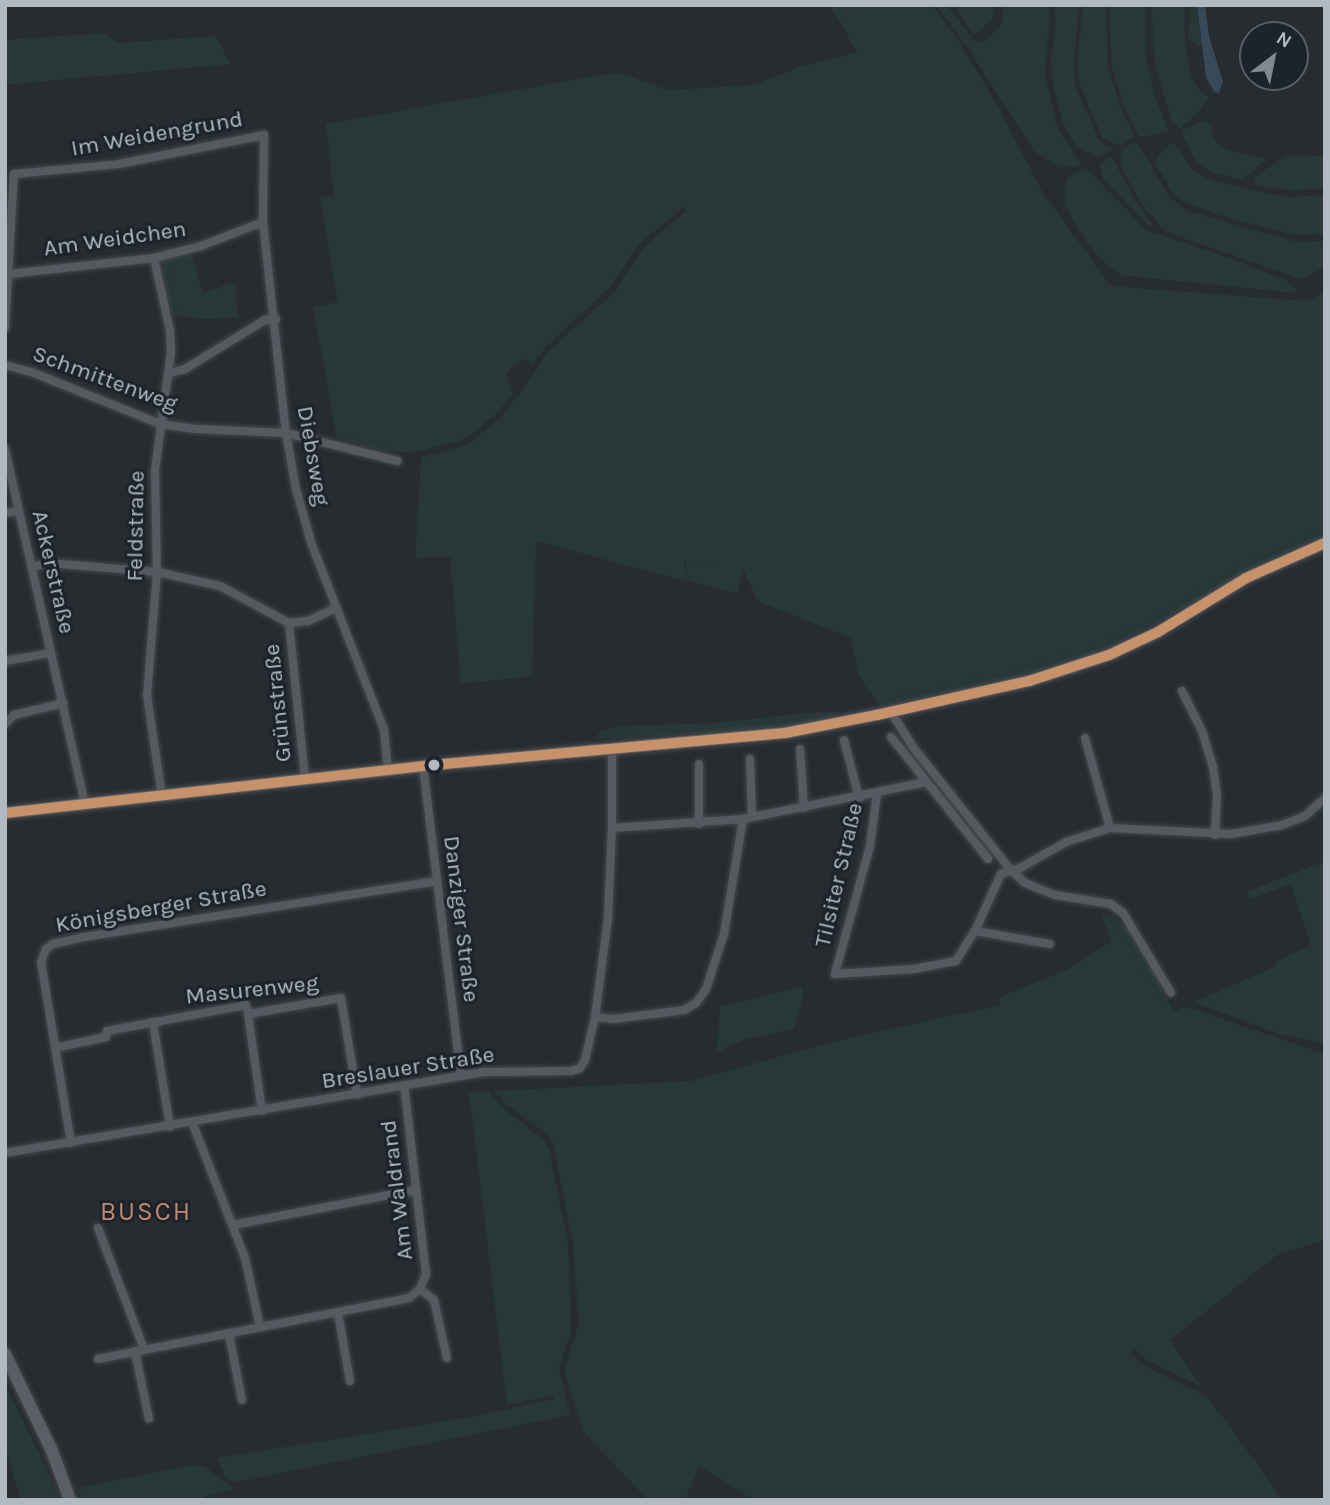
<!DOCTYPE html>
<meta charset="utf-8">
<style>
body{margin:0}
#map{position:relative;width:1330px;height:1505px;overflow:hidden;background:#272c31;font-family:Karla,sans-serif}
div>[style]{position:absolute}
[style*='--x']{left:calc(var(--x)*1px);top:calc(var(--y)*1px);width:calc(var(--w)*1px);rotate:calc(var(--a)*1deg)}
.green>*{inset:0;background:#283837}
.water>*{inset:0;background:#384958}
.roads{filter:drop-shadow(0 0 2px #44484c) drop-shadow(0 0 2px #44484c)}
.street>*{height:8px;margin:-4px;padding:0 4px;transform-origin:4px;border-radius:4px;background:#565a60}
.secondary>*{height:12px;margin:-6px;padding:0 6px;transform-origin:6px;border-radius:6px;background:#5b5e64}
.bus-1>*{height:10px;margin:-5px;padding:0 5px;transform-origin:5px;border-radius:5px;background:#c7916a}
.dots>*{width:19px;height:19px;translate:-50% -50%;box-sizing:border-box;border:4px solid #1c232b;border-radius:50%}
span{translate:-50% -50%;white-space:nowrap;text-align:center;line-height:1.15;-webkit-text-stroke:6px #1c232b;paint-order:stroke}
.street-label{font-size:23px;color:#b1b9c2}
.quarter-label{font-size:26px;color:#c58869;letter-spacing:2px}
.frame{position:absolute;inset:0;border:7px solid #b1b9c2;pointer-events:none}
.north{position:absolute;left:1239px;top:21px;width:70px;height:70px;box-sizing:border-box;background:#1c232b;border:2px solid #585f67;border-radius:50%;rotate:32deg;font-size:19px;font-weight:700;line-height:28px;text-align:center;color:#b1b9c2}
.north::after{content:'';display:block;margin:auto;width:24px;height:32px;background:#81888f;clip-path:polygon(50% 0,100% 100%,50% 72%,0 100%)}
</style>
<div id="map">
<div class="green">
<i style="clip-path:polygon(830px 5px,932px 5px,956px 37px,992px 96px,1043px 193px,1111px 286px,1305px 301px,1315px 300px,1318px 294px,1325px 294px,1325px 537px,1244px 571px,1184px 608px,1098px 652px,1026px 675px,880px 708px,859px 676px,851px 638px,757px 601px,743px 568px,737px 593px,689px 581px,685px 561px,716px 564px,683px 560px,688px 582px,536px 541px,532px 676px,461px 684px,450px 557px,415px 558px,421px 458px,468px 444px,504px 415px,548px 352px,615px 291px,645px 246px,686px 211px,684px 207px,640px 243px,610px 287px,545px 348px,532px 365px,525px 358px,506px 373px,513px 392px,499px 411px,477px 430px,461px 441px,410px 453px,380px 450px,337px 438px,313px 307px,338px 302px,320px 197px,334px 196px,326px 124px,617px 72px,668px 90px,754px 85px,802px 66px,857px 52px)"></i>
<i style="clip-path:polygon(936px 5px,947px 5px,975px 42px,986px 41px,999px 27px,1003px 19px,1003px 5px,1050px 5px,1045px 74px,1057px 126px,1081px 166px,1060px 168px,1034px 151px,968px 48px)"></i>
<i style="clip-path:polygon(953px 5px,993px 5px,994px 16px,978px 33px,972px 33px)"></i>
<i style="clip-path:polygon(1054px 5px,1079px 5px,1074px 61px,1075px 85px,1099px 141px,1113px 150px,1096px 157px,1076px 145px,1063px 123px,1053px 87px,1051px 61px,1056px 22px)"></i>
<i style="clip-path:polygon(1083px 5px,1106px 5px,1108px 67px,1119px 103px,1135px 137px,1118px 146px,1102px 137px,1080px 86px,1077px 63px)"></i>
<i style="clip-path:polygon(1109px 5px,1145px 5px,1146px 57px,1155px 97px,1169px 132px,1139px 137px,1123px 104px,1112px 68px)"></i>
<i style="clip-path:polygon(1151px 5px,1184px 5px,1185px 44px,1191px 76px,1198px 89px,1209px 97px,1200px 111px,1179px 129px,1171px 119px,1155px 64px)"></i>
<i style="clip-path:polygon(1191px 5px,1197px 5px,1202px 47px,1197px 46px,1188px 37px)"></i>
<i style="clip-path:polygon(106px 33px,117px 43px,216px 36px,230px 64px,5px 85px,5px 40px)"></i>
<i style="clip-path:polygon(1202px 120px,1212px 124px,1213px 139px,1227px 150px,1267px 159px,1242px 180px,1213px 173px,1196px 161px,1181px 132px)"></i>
<i style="clip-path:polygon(1137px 142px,1170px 198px,1188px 211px,1297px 242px,1325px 241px,1325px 267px,1301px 279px,1166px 232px,1142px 205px,1121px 167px,1122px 149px)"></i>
<i style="clip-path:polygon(1174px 142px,1193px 170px,1212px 181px,1288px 197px,1325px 195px,1325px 234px,1294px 235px,1219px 215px,1182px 201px,1175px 196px,1155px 163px,1159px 154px)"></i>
<i style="clip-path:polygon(1287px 155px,1325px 156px,1325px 189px,1289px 190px,1256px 186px,1253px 181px,1256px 176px)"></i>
<i style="clip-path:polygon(1111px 156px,1140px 208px,1156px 229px,1148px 225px,1103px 179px,1099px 164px)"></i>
<i style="clip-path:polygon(1086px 167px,1146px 230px,1235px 260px,1289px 282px,1296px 289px,1294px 293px,1120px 275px,1099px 257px,1079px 231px,1065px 204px,1066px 179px)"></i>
<i style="clip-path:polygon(191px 253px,203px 293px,235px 282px,238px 318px,205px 319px,172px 316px,162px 270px,165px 260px)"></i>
<i style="clip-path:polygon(827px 711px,839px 713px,840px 717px,801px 725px,713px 733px,593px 739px,602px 731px,621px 726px,713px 723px)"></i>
<i style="clip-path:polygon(1325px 861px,1325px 1044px,1279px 1034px,1194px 1002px,1277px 966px,1276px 962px,1311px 945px,1290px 884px,1250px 899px,1247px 892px)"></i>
<i style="clip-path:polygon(1101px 914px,1113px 916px,1127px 929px,1158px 978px,1174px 1013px,1184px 1006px,1325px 1054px,1325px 1240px,1277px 1255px,1170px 1340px,1201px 1386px,1145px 1359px,1134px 1349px,1130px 1353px,1143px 1365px,1207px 1396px,1283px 1500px,754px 1500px,699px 1465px,685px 1500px,648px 1500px,583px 1431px,564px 1370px,579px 1324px,573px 1244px,554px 1147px,549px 1135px,508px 1106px,494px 1091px,691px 1081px,836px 1041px,1000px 1005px,1000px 997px,1069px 969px,1112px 941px)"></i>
<i style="clip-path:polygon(802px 987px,804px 993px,794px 1029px,743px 1040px,717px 1052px,720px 1006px)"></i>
<i style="clip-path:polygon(488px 1091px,502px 1107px,542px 1139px,549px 1150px,568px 1242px,571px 1331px,559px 1369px,570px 1415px,243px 1481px,233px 1481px,226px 1477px,217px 1458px,459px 1419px,555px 1399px,554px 1395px,507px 1405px,469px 1092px)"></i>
<i style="clip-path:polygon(5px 1384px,58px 1493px,60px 1500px,21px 1500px,5px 1447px)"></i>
<i style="clip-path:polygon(189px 1466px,204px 1466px,233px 1488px,242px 1487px,203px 1497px,204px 1500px,81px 1500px,77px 1488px)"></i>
</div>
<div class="water">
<i style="clip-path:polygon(1197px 5px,1205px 5px,1209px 36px,1223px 82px,1219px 93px,1214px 92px,1206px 77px)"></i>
</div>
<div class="roads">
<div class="street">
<i style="--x:154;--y:258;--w:75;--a:77.6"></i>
<i style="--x:170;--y:331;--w:21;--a:87"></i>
<i style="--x:171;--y:352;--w:119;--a:97.7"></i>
<i style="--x:155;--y:470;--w:102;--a:88.9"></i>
<i style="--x:157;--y:572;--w:123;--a:94.6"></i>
<i style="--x:147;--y:695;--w:103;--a:81.6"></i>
<i style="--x:9;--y:274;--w:146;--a:-6.3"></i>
<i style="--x:154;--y:258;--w:49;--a:-14.3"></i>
<i style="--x:201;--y:246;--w:66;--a:-21.2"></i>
<i style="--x:5;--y:328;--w:154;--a:-86.7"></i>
<i style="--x:14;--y:174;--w:105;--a:-5.4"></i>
<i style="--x:119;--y:164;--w:148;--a:-11.3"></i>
<i style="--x:264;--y:135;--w:87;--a:90.7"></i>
<i style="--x:263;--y:222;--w:212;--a:83.8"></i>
<i style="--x:286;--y:433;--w:57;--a:79.9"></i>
<i style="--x:296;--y:489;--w:58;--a:74.1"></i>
<i style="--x:312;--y:545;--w:199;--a:68.7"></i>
<i style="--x:384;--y:730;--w:41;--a:84.4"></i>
<i style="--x:5;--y:365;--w:30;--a:15"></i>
<i style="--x:34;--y:373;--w:136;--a:22"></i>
<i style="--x:160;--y:424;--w:36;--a:8"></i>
<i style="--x:196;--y:429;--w:90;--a:2.5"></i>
<i style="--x:286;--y:433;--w:115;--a:14"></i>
<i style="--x:170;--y:373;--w:16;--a:-15"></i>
<i style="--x:185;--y:369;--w:94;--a:-31.5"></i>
<i style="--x:265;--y:320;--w:11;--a:-5"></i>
<i style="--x:5;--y:449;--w:365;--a:77.3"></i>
<i style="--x:5;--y:513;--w:14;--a:-8"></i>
<i style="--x:31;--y:567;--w:17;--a:-13"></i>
<i style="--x:48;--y:563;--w:109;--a:4.7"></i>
<i style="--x:157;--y:572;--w:65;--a:12.5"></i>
<i style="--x:220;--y:586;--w:78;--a:28.2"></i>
<i style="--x:289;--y:623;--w:19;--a:-6"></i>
<i style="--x:308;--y:621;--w:31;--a:-25"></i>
<i style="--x:289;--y:623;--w:157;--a:84.1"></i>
<i style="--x:5;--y:661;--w:47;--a:-9.9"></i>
<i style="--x:1182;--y:691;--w:45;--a:63.4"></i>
<i style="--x:1202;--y:731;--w:38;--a:73"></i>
<i style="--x:1213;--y:767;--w:29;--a:82"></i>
<i style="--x:1217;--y:796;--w:39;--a:93"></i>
<i style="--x:891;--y:712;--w:41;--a:57.8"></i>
<i style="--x:913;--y:747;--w:157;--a:51.5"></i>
<i style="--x:1011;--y:870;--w:19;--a:43"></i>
<i style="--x:1025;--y:883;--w:31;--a:22"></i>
<i style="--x:1054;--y:895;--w:58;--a:9"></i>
<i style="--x:1111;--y:904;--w:15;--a:37"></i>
<i style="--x:1123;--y:913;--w:93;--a:59"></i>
<i style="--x:5;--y:724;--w:13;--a:-45"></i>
<i style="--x:14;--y:715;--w:51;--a:-13.5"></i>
<i style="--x:891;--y:737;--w:156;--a:51.5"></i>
<i style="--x:1085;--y:738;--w:93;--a:74.5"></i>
<i style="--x:844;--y:740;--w:60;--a:75.5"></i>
<i style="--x:800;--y:749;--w:59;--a:86.1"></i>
<i style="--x:750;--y:759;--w:58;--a:88"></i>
<i style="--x:699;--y:764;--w:60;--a:90"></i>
<i style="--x:423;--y:766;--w:312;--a:83"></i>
<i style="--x:877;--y:794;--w:52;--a:97.7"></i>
<i style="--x:870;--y:846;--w:133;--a:105.3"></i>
<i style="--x:835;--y:974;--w:79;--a:-3.6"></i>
<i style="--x:914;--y:969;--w:43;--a:-10.8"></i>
<i style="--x:956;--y:961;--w:36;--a:-58"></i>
<i style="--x:975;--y:931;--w:63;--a:-65.5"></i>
<i style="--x:1001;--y:874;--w:20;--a:-18"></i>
<i style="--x:1020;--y:868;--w:53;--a:-29.5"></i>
<i style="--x:1066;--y:842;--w:46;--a:-17.7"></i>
<i style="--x:1110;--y:828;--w:121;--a:2.8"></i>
<i style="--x:1231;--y:834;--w:52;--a:-10"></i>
<i style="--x:1282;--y:825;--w:25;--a:-21"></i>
<i style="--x:1305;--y:816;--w:27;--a:-42"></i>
<i style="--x:612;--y:828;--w:131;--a:-3.9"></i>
<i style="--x:743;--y:819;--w:187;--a:-11.4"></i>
<i style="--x:975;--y:931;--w:76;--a:9.8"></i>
<i style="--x:248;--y:1014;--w:98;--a:81.8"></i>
<i style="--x:595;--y:1017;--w:18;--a:6"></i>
<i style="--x:613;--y:1019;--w:72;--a:-7.2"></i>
<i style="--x:684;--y:1010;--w:14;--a:-30"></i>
<i style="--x:696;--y:1003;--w:17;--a:-54"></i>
<i style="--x:706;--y:989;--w:58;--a:-71.9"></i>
<i style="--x:724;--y:934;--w:117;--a:-80.6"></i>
<i style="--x:153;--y:1022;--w:106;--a:80.8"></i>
<i style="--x:55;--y:1048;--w:52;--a:-12.2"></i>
<i style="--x:106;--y:1037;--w:6;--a:-81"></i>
<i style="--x:107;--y:1031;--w:141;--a:-10.6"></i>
<i style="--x:246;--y:1005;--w:9;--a:77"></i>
<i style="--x:248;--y:1014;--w:94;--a:-9.8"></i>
<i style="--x:341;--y:998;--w:98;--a:80.6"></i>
<i style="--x:192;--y:1122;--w:146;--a:68.7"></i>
<i style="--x:245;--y:1258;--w:71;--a:77.7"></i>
<i style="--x:71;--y:1143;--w:183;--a:-99.4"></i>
<i style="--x:41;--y:962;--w:14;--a:-69"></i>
<i style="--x:46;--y:949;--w:9;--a:-36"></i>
<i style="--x:53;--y:944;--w:32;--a:-13"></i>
<i style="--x:84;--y:937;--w:357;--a:-9"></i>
<i style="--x:5;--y:1153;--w:487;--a:-9.6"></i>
<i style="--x:485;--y:1072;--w:86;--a:-0.7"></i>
<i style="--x:571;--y:1071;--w:9;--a:-18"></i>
<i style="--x:580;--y:1068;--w:9;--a:-58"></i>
<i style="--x:585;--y:1060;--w:44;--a:-76.9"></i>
<i style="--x:595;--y:1017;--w:100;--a:-82.5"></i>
<i style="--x:608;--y:918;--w:90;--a:-87.5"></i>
<i style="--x:612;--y:828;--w:81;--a:-90"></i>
<i style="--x:233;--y:1225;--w:185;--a:-10.9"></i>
<i style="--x:98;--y:1228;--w:129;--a:69.2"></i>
<i style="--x:420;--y:1289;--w:18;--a:38"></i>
<i style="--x:434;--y:1300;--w:59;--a:77.4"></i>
<i style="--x:338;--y:1313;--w:69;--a:80"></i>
<i style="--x:229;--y:1334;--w:67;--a:78.9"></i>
<i style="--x:135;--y:1351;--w:69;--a:78.4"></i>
<i style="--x:98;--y:1359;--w:317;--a:-11.1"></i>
<i style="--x:409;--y:1298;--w:14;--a:-39"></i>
<i style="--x:420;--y:1289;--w:16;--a:-68"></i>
<i style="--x:426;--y:1274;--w:190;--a:-96.6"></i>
</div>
<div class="secondary">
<i style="--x:5;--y:813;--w:431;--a:-6.4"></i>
<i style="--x:433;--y:765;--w:353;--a:-5.2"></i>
<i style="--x:785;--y:733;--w:94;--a:-11.1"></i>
<i style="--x:877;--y:715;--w:156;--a:-12.6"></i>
<i style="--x:1029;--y:681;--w:84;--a:-18"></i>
<i style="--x:1109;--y:655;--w:54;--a:-25.1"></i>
<i style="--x:1158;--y:632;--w:103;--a:-31.5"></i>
<i style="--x:1246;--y:578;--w:86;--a:-23.9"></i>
<i style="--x:5;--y:1354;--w:108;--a:64.1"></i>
<i style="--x:52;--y:1451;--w:52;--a:69.8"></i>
</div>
</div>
<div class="bus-1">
<i style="--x:5;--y:813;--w:431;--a:-6.4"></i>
<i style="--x:433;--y:765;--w:353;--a:-5.2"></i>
<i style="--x:785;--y:733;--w:94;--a:-11.1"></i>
<i style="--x:877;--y:715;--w:156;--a:-12.6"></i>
<i style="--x:1029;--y:681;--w:84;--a:-18"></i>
<i style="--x:1109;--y:655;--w:54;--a:-25.1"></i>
<i style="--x:1158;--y:632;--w:103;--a:-31.5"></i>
<i style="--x:1246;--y:578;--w:86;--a:-23.9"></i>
</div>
<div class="dots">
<i style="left:434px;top:765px;background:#b1b9c2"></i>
</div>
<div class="street-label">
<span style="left:157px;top:134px;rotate:-10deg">Im Weidengrund</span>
<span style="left:115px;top:239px;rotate:-8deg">Am Weidchen</span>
<span style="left:105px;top:379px;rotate:20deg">Schmittenweg</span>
<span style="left:313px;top:456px;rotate:80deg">Diebsweg</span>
<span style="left:136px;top:526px;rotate:-89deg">Feldstraße</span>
<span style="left:53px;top:572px;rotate:77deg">Ackerstraße</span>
<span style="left:278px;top:703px;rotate:-96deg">Grünstraße</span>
<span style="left:839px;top:875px;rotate:-77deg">Tilsiter Straße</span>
<span style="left:161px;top:907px;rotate:-10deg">Königsberger Straße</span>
<span style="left:461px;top:919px;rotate:83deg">Danziger Straße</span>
<span style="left:252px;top:990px;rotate:-6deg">Masurenweg</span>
<span style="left:408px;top:1068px;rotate:-9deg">Breslauer Straße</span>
<span style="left:397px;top:1190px;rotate:-97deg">Am Waldrand</span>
</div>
<div class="quarter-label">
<span style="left:146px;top:1212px">BUSCH</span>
</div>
<div class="frame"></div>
<div class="north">N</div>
</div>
